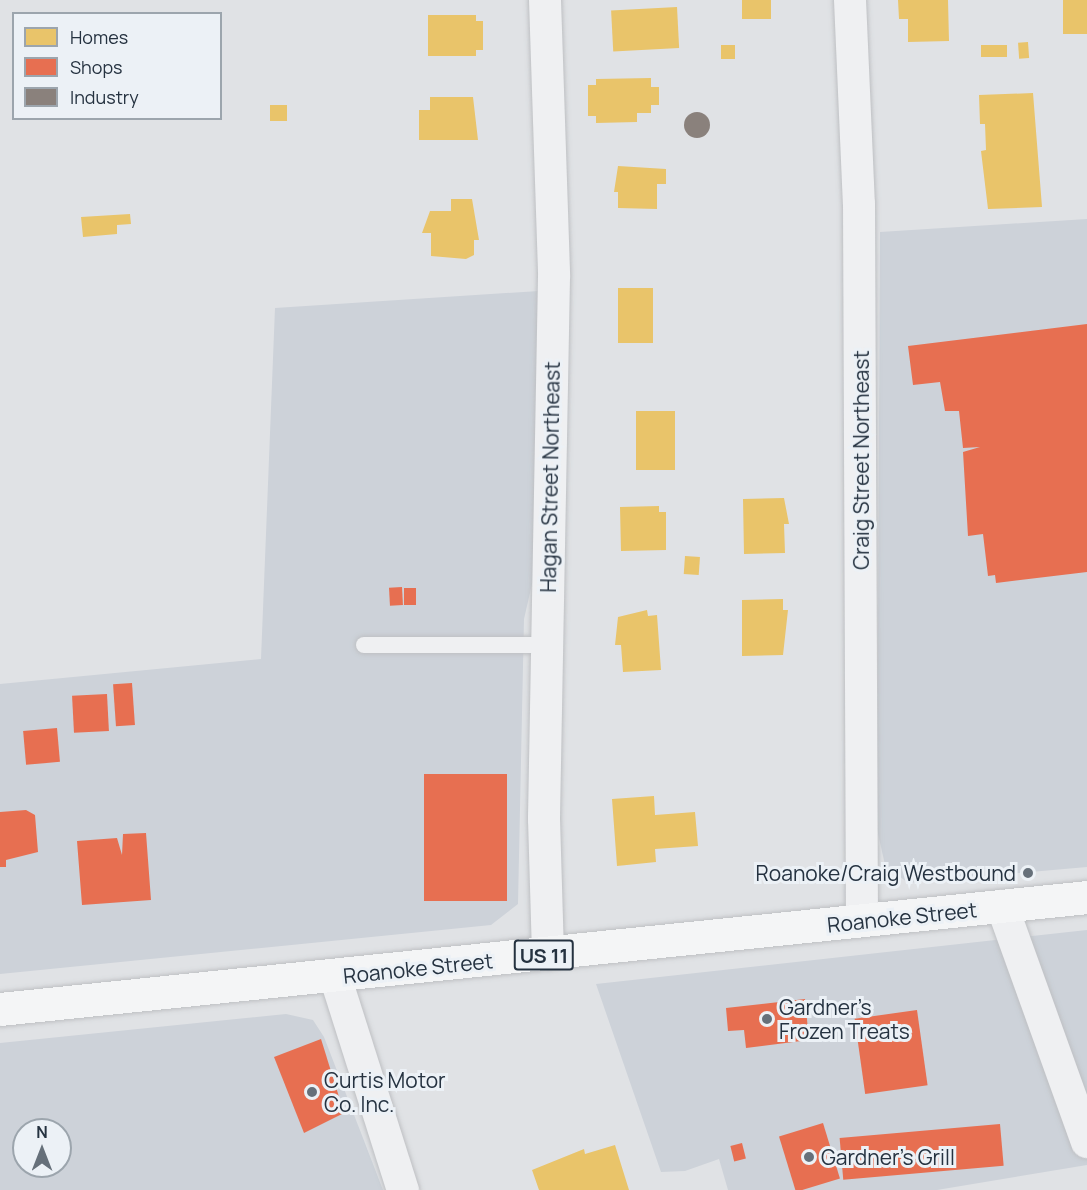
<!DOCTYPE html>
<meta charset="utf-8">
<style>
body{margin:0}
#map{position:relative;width:1087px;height:1190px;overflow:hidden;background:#e0e2e5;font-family:Manrope,sans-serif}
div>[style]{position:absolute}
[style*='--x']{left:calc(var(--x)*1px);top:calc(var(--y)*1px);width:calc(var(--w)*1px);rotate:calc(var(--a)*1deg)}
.built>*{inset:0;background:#cdd2d9}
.homes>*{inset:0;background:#e9c46a;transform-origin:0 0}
.shops>*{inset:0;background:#e76f51;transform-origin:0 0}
.industry>*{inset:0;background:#8a817c}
.round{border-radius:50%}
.roads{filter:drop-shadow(0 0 2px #bec0c3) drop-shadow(0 0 2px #bec0c3)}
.lane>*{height:16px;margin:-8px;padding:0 8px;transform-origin:8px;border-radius:8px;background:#eff0f2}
.street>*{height:32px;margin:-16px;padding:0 16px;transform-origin:16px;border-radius:16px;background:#eff0f2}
.primary>*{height:33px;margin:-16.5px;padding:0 16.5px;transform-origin:16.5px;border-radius:16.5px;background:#f4f5f6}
.dots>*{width:16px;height:16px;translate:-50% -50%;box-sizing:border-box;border:3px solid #ecf1f6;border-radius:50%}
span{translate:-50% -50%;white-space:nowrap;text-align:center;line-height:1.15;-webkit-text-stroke:6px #ecf1f6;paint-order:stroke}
.shield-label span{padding:2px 4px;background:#ecf1f6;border:2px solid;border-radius:4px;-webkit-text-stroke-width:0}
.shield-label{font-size:20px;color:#253240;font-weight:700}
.street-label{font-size:21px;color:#253240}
.poi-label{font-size:21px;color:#253240}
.right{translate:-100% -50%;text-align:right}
.left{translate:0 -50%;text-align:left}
.legend{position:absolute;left:12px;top:12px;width:210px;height:108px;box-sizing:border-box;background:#ecf1f6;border:2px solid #9ca5ad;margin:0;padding:8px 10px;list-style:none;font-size:18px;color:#253240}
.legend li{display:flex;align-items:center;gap:12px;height:30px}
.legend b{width:30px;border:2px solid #9ca5ad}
.north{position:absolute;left:12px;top:1118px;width:60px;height:60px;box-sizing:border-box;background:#ecf1f6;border:2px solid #9ca5ad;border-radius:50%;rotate:0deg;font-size:16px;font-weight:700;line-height:24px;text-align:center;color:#253240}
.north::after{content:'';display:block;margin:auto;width:21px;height:27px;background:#66707a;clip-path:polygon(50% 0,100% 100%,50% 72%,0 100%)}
</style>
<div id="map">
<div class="built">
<i style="clip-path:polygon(1087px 219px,1087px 867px,908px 883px,885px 865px,877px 829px,880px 232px)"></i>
<i style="clip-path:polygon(539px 291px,535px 571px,524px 619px,518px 904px,491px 925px,0 974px,0 684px,261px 659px,275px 308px)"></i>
<i style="clip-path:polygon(1087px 930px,1087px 1165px,937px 1190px,728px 1190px,719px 1159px,685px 1171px,661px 1172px,596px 984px)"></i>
<i style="clip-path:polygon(evenodd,286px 1014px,313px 1020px,324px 1037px,383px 1190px,0 1190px,0 1043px,286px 1014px,24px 1130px,60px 1130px,60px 1166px,24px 1166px,24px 1130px)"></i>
</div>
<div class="homes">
<i style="left:742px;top:0;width:29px;height:19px"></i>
<i style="clip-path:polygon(898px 0,948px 0,949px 41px,908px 42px,908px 19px,899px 19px)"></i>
<i style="left:1063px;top:0;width:24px;height:34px"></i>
<i style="left:677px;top:7px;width:41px;height:66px;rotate:87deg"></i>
<i style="clip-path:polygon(428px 15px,476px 15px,476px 21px,483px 21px,483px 50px,476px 50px,476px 56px,428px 56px)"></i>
<i style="left:1028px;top:42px;width:16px;height:10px;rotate:86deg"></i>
<i style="left:721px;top:45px;width:14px;height:14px"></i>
<i style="left:981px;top:45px;width:26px;height:12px"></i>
<i style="clip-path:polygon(651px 78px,651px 87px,659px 87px,659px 105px,651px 105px,651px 113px,637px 113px,637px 122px,596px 123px,596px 116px,588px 116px,588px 85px,596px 85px,596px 79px)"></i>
<i style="clip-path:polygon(1033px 93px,1042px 207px,988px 209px,981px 151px,986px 150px,985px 124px,980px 124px,979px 95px)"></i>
<i style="clip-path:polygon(430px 97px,473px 97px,478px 140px,419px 140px,419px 110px,430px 110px)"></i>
<i style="left:270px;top:105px;width:17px;height:16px"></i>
<i style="clip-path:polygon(618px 166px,666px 169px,666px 184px,657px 184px,657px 209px,618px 208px,618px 192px,614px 192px)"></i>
<i style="clip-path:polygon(451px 199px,472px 199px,479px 240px,474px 240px,474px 255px,466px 259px,431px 256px,431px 233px,422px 233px,430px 211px,451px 211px)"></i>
<i style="clip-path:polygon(130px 214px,131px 224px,117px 225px,117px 234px,83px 237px,81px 217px)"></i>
<i style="left:618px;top:288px;width:35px;height:55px"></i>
<i style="left:636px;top:411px;width:39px;height:59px"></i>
<i style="clip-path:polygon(784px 498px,789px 524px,784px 524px,785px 553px,744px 554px,743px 499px)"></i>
<i style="clip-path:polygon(659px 506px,659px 512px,666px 512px,666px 550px,621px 551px,620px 507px)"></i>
<i style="left:685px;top:556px;width:15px;height:18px;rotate:4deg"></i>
<i style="clip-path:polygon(783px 599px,783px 610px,788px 610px,783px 655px,742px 656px,742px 600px)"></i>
<i style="clip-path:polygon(647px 610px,648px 616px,657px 615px,661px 670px,623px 672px,621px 645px,615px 645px,618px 617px)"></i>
<i style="clip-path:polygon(654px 796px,655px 815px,695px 812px,698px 846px,655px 849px,656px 862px,617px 866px,612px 799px)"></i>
<i style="clip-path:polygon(615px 1145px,629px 1190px,539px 1190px,532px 1170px,584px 1149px,585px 1154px)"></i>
</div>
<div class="shops">
<i style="clip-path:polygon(1087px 324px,1087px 572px,996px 583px,995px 575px,988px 576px,983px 534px,968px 536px,963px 452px,980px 447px,963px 448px,959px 411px,945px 411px,940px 382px,913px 385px,908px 346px)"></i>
<i style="left:402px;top:587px;width:18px;height:13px;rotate:87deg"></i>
<i style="left:404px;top:588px;width:12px;height:17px"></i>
<i style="left:132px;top:683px;width:42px;height:19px;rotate:86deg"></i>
<i style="left:107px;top:694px;width:37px;height:35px;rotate:87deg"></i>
<i style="left:57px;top:728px;width:34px;height:34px;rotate:85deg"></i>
<i style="left:424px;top:774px;width:83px;height:127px"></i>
<i style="clip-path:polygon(26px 810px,35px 815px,38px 852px,6px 860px,6px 867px,0 867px,0 812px)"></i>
<i style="clip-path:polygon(146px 833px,151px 900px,82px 905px,77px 841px,117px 838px,122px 855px,123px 834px)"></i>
<i style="clip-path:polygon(805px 999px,809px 1040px,746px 1048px,744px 1030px,728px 1031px,726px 1008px)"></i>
<i style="left:917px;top:1010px;width:76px;height:63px;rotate:82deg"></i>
<i style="clip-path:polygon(321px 1039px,344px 1113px,304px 1133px,274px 1057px)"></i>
<i style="left:823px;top:1123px;width:58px;height:46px;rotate:73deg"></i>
<i style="left:1000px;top:1124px;width:42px;height:161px;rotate:85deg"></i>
<i style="left:742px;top:1143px;width:16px;height:12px;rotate:76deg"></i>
</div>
<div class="industry">
<i class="round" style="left:684px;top:112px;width:26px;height:26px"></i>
</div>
<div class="roads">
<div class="lane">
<i style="--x:364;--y:645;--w:183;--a:0"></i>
</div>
<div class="street">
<i style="--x:545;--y:0;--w:277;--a:88.1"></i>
<i style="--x:554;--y:277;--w:542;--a:91.06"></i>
<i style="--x:544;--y:819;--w:135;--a:88.3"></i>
<i style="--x:850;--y:0;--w:204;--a:87.5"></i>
<i style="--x:859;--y:204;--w:717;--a:89.76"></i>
<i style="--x:1002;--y:906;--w:251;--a:70.2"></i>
<i style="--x:335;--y:976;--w:225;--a:72.4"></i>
</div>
<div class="primary">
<i style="--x:0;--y:1009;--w:1093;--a:-5.88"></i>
</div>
</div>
<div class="dots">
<i style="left:1028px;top:873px;background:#66707a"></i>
<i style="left:767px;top:1019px;background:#66707a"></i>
<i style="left:312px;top:1092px;background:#66707a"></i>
<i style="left:809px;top:1157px;background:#66707a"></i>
</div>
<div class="shield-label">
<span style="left:544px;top:955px">US 11</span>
</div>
<div class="street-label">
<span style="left:861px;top:460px;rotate:-90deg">Craig Street Northeast</span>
<span style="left:550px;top:477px;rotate:-89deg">Hagan Street Northeast</span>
<span style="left:902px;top:917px;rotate:-6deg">Roanoke Street</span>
<span style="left:418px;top:968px;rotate:-6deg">Roanoke Street</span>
</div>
<div class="poi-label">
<span class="right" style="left:1016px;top:873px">Roanoke/Craig Westbound</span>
<span class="left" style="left:779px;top:1019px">Gardner’s<br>Frozen Treats</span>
<span class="left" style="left:324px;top:1092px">Curtis Motor<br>Co. Inc.</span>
<span class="left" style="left:821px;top:1157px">Gardner’s Grill</span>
</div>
<ul class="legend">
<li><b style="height:16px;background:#e9c46a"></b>Homes</li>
<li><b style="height:16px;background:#e76f51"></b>Shops</li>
<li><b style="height:16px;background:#8a817c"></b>Industry</li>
</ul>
<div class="north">N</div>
</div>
